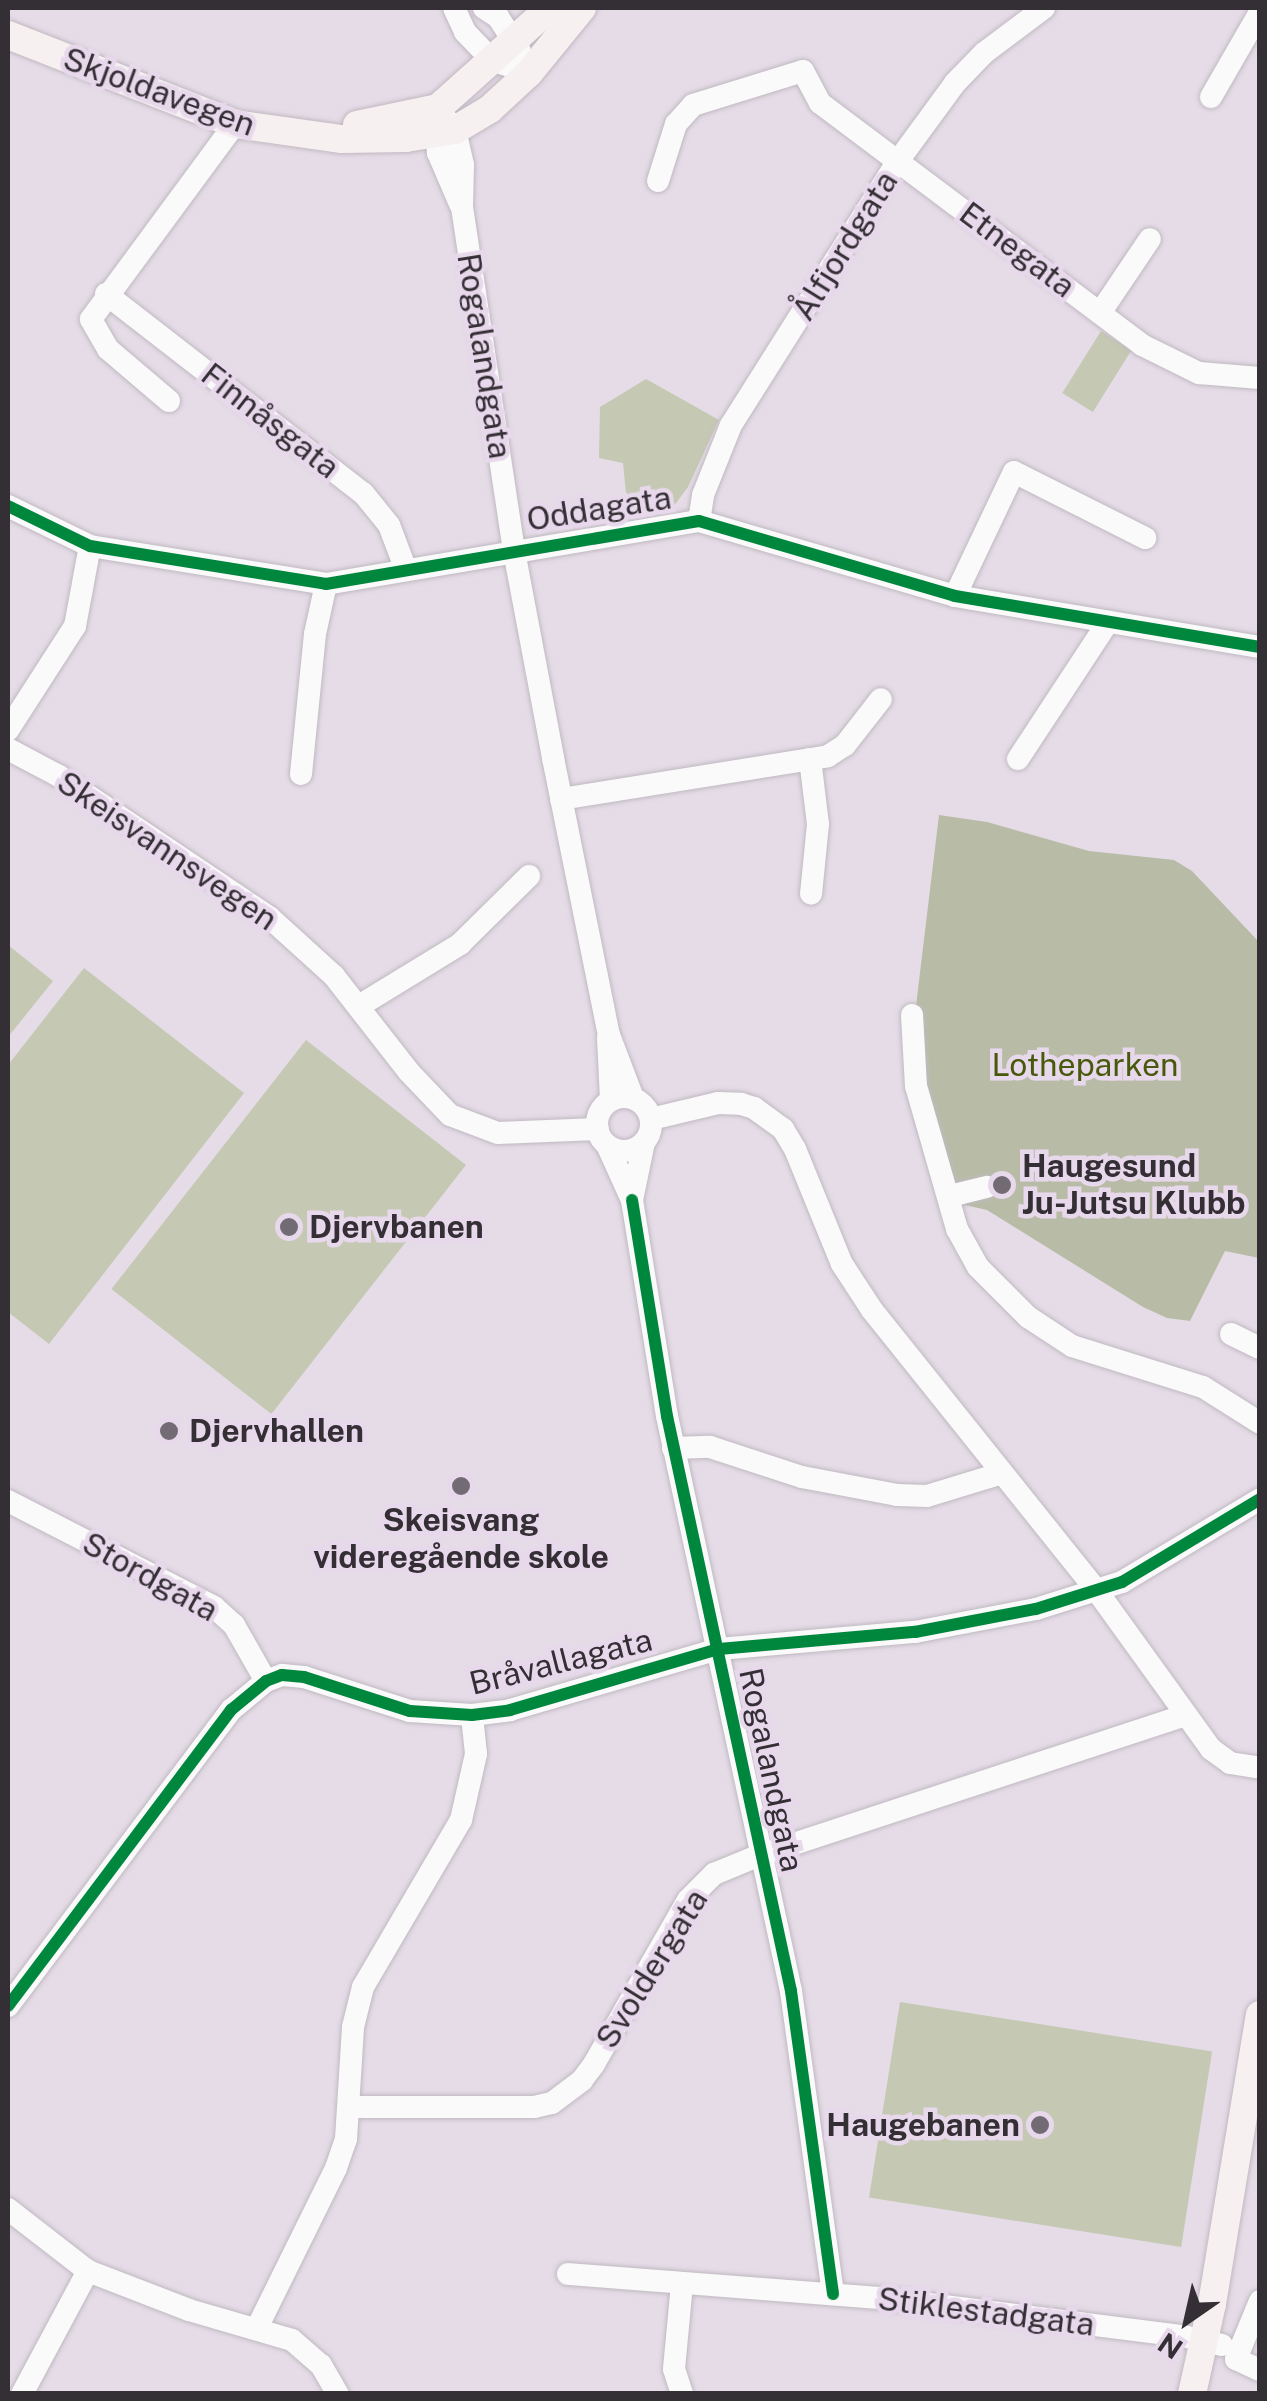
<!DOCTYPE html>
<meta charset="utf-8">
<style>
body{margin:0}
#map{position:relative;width:1267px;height:2401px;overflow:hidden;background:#e5dce7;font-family:"Public Sans",sans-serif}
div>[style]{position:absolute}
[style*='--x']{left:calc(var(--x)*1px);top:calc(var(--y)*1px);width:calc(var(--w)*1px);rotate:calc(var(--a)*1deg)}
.green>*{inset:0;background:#c5c8b3;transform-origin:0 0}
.forest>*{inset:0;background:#b8bca6}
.roads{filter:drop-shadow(0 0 2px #c0b9c1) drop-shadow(0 0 2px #c0b9c1)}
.minor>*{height:22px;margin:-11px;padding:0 11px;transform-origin:11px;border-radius:11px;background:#fbfafb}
.minor>.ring{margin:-11px;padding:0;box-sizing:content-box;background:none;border:22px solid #fbfafb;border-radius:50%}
.major>*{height:28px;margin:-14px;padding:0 14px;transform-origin:14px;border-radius:14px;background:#f6f0f1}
.cycleway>*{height:12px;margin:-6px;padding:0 6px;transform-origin:6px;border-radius:6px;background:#00873e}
.dots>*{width:28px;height:28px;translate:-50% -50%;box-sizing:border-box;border:5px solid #e8d8eb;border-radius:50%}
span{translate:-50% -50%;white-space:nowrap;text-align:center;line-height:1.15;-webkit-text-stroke:9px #e8d8eb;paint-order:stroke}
.street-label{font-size:32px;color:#342e35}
.park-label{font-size:32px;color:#49590c}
.poi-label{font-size:32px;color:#342e35;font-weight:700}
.left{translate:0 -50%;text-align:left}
.right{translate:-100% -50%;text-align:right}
.frame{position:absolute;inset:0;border:10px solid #342e35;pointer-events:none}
.north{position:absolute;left:1137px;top:2271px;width:100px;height:100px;-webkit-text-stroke:8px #e8d8eb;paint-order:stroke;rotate:214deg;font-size:28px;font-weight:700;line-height:40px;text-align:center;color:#342e35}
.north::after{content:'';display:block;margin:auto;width:35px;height:45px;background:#342e35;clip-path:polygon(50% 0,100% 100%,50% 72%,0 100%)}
</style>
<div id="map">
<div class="green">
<i style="left:1101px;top:331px;width:36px;height:73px;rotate:32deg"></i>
<i style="clip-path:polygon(646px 379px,719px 420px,688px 487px,673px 507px,654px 507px,626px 493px,623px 463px,599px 458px,600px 407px)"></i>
<i style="clip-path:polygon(8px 945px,53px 981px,8px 1037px)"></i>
<i style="clip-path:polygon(84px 968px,244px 1093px,49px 1344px,8px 1312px,8px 1065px)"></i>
<i style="left:306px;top:1040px;width:203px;height:316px;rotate:38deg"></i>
<i style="left:900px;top:2002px;width:316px;height:198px;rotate:9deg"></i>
</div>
<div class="forest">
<i style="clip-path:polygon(939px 815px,987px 822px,1089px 851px,1174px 860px,1192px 871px,1259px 942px,1259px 1258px,1225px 1251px,1190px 1321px,1167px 1318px,1143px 1307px,987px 1210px,965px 1205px,941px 1176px,915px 1014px)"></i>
</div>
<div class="roads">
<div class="minor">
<i style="--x:454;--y:8;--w:26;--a:65"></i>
<i style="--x:465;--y:32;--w:39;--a:46"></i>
<i style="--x:492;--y:60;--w:39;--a:19"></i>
<i style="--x:484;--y:8;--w:17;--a:33"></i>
<i style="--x:498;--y:17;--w:40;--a:57.1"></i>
<i style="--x:1211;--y:97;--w:98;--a:-60"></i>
<i style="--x:436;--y:117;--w:36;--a:87"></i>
<i style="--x:438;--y:153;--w:56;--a:66.7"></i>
<i style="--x:446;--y:119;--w:14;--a:51"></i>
<i style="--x:455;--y:130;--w:36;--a:77"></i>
<i style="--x:463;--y:165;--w:42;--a:91.4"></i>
<i style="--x:462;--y:207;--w:348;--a:81.4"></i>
<i style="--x:514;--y:551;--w:211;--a:79.3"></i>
<i style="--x:553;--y:758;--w:283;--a:78.6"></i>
<i style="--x:609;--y:1035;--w:67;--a:69.1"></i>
<i style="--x:658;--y:181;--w:60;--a:-72.5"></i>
<i style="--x:676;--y:124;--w:25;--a:-48"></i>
<i style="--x:693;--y:105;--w:115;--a:-17.2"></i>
<i style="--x:803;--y:71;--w:36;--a:62"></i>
<i style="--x:820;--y:103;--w:403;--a:36.9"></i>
<i style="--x:1142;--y:345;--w:64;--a:26.2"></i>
<i style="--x:1199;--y:373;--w:61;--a:4.7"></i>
<i style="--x:106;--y:294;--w:325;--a:37.8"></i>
<i style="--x:363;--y:493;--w:41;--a:50.9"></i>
<i style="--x:389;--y:525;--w:48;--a:69.3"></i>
<i style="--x:1100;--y:313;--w:89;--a:-56"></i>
<i style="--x:169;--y:401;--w:80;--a:-139.6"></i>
<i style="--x:108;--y:349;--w:34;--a:-120"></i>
<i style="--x:91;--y:319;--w:242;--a:-53.6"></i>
<i style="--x:8;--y:506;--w:91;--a:26"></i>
<i style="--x:90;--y:546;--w:239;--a:9.1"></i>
<i style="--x:326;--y:584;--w:378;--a:-9.6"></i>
<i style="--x:699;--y:521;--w:267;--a:16.3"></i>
<i style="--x:955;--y:596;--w:309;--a:9.5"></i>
<i style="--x:699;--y:521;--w:26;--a:-81"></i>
<i style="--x:703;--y:495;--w:75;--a:-68.2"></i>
<i style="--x:731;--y:425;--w:312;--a:-57.7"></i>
<i style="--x:898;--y:161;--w:97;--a:-53.8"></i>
<i style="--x:955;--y:83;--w:42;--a:-46"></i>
<i style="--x:984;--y:53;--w:75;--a:-36.9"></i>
<i style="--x:955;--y:596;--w:137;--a:-64.6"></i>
<i style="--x:1014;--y:472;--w:147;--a:26.7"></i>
<i style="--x:8;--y:730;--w:124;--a:-57.2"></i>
<i style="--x:75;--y:626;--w:81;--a:-79.4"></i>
<i style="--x:8;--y:749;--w:58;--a:27.9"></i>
<i style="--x:59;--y:776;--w:253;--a:33.9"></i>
<i style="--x:269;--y:917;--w:88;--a:42.2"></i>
<i style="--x:334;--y:976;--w:122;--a:52"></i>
<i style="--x:409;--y:1072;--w:59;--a:46.4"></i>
<i style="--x:450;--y:1115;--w:51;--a:20.6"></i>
<i style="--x:498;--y:1133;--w:100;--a:-2.3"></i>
<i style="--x:810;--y:759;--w:65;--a:83"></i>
<i style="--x:818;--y:824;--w:70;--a:95.7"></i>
<i style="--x:1018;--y:759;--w:164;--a:-56.7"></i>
<i style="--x:301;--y:774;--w:141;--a:-84.3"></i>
<i style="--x:315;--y:634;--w:51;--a:-77.6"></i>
<i style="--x:561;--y:799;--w:270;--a:-9.1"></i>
<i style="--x:828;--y:756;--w:20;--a:-33"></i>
<i style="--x:845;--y:745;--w:58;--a:-52"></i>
<i style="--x:359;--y:1006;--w:119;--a:-31.5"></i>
<i style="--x:460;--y:944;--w:97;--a:-44.6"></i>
<i style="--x:912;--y:1015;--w:71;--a:86.8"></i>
<i style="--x:916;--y:1086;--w:149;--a:74"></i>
<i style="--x:957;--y:1229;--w:43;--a:61.1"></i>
<i style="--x:978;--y:1267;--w:71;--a:45"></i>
<i style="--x:1028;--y:1317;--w:53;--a:33.4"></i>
<i style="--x:1072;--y:1346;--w:137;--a:17.4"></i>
<i style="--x:1203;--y:1387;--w:67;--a:32.3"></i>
<i style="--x:608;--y:1038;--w:62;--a:87.2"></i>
<i class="ring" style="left:597px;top:1097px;width:32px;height:32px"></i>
<i style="--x:651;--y:1119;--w:69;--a:-13.4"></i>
<i style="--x:718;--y:1103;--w:23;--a:2"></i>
<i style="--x:741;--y:1104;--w:14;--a:17"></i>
<i style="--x:754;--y:1108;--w:36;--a:36"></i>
<i style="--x:783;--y:1129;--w:23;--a:59"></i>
<i style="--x:795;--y:1149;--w:124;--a:67.8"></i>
<i style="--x:842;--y:1264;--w:55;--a:56.9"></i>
<i style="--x:872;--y:1310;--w:360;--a:51.3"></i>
<i style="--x:1097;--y:1591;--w:195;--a:54.2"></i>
<i style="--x:1211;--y:1749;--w:24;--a:36"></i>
<i style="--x:1230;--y:1763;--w:30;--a:9"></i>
<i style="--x:607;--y:1145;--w:60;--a:65.6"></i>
<i style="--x:632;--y:1200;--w:219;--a:80.8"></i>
<i style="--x:667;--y:1416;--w:588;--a:77.83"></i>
<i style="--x:791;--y:1991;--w:306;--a:82.1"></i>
<i style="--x:950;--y:1196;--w:38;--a:-14"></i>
<i style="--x:632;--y:1200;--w:59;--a:-78.3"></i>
<i style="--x:1231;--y:1334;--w:32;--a:26"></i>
<i style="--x:673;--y:1448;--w:37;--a:-2"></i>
<i style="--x:710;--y:1447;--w:97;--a:18.1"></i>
<i style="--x:802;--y:1477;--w:97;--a:10.7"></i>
<i style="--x:897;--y:1495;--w:30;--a:2"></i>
<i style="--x:927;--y:1496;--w:78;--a:-17"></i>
<i style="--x:8;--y:1501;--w:232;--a:27.2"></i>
<i style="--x:214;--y:1607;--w:27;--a:42"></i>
<i style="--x:234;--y:1625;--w:64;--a:60.3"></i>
<i style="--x:8;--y:2006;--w:371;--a:-53"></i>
<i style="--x:231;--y:1710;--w:45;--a:-39.6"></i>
<i style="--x:266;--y:1681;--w:17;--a:-21"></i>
<i style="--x:282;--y:1675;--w:22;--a:5"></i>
<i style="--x:304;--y:1677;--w:111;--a:17.8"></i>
<i style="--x:410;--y:1711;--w:62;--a:3.7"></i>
<i style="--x:472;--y:1715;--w:38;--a:-7"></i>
<i style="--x:510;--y:1710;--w:218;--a:-16.3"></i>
<i style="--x:719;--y:1649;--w:197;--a:-5"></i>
<i style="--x:915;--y:1632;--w:123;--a:-10.8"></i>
<i style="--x:1036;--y:1609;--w:90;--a:-17.4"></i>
<i style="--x:1122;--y:1582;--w:161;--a:-31"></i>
<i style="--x:350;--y:2107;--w:184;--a:0"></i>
<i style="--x:534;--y:2107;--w:18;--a:-13"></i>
<i style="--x:552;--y:2103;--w:38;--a:-37"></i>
<i style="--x:582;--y:2080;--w:20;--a:-53"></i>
<i style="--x:594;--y:2064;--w:189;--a:-60.2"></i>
<i style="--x:688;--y:1900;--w:37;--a:-45"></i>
<i style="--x:714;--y:1874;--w:50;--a:-22.4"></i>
<i style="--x:760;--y:1855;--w:448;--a:-18.2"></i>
<i style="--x:8;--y:2209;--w:101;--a:37.8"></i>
<i style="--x:88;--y:2271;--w:108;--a:21.1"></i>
<i style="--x:189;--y:2310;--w:107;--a:16.2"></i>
<i style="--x:292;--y:2340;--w:38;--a:41"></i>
<i style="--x:321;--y:2365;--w:34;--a:60"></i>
<i style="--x:568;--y:2274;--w:314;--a:4.4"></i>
<i style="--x:881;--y:2298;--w:304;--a:7.2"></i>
<i style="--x:1183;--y:2336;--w:40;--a:13"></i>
<i style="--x:682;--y:2284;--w:85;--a:95.4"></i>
<i style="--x:674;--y:2369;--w:26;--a:72"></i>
<i style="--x:1260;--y:2301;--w:63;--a:112.5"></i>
<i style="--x:1236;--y:2359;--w:26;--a:25"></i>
<i style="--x:257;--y:2328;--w:178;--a:-63.7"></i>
<i style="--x:336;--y:2168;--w:31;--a:-71"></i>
<i style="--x:346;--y:2139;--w:112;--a:-86.4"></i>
<i style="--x:353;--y:2027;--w:41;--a:-76"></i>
<i style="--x:363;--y:1987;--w:194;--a:-59.6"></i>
<i style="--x:461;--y:1820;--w:68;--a:-77.2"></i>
<i style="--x:476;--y:1754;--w:39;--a:-96"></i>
<i style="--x:22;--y:2394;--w:140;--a:-61.8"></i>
</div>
<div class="major">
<i style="--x:8;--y:35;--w:244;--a:21.4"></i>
<i style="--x:235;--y:124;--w:108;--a:8"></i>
<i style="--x:342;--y:139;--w:64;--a:-0.9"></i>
<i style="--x:406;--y:138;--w:50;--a:-9.3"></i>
<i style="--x:455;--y:130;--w:41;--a:-31"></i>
<i style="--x:490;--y:109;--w:53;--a:-42.7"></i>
<i style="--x:529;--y:73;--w:84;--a:-50.8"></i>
<i style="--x:357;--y:125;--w:83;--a:-11.9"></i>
<i style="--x:438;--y:108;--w:150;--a:-41.8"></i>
<i style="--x:1192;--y:2394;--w:92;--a:-77.5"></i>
<i style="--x:1212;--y:2304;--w:293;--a:-80.6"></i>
</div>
</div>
<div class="cycleway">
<i style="--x:8;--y:506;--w:91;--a:26"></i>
<i style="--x:90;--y:546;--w:239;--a:9.1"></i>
<i style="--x:326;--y:584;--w:378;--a:-9.6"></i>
<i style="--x:699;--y:521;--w:267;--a:16.3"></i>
<i style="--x:955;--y:596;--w:309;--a:9.5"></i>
<i style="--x:632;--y:1200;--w:219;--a:80.8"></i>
<i style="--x:667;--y:1416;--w:588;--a:77.83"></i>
<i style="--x:791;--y:1991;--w:306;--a:82.1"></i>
<i style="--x:8;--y:2006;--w:371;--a:-53"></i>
<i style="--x:231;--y:1710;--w:45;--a:-39.6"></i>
<i style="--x:266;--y:1681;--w:17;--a:-21"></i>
<i style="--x:282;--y:1675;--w:22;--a:5"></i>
<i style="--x:304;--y:1677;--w:111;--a:17.8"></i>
<i style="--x:410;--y:1711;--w:62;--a:3.7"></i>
<i style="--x:472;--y:1715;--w:38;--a:-7"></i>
<i style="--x:510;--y:1710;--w:218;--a:-16.3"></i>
<i style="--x:719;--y:1649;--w:197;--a:-5"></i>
<i style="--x:915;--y:1632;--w:123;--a:-10.8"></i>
<i style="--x:1036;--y:1609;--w:90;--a:-17.4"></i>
<i style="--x:1122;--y:1582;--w:161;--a:-31"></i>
</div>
<div class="dots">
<i style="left:1002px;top:1185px;background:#726b73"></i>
<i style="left:289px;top:1227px;background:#726b73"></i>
<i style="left:169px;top:1431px;background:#726b73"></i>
<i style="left:461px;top:1486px;background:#726b73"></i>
<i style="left:1040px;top:2125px;background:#726b73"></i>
</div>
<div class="street-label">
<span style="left:159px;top:92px;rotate:20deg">Skjoldavegen</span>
<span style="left:845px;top:246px;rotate:-58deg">Ålfjordgata</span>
<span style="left:1017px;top:250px;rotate:37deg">Etnegata</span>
<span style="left:484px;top:356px;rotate:81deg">Rogalandgata</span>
<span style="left:270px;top:421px;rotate:38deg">Finnåsgata</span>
<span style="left:599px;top:509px;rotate:-9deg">Oddagata</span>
<span style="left:167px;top:851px;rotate:34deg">Skeisvannsvegen</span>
<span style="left:150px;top:1577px;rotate:29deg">Stordgata</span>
<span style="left:561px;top:1662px;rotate:-14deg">Bråvallagata</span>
<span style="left:771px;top:1770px;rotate:78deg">Rogalandgata</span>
<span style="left:652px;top:1969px;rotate:-58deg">Svoldergata</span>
<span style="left:986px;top:2312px;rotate:7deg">Stiklestadgata</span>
</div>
<div class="park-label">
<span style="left:1085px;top:1065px">Lotheparken</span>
</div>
<div class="poi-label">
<span class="left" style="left:1022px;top:1185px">Haugesund<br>Ju-Jutsu Klubb</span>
<span class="left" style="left:309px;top:1227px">Djervbanen</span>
<span class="left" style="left:189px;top:1431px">Djervhallen</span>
<span style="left:461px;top:1539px">Skeisvang<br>videregående skole</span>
<span class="right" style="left:1020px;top:2125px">Haugebanen</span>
</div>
<div class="frame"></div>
<div class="north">N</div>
</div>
